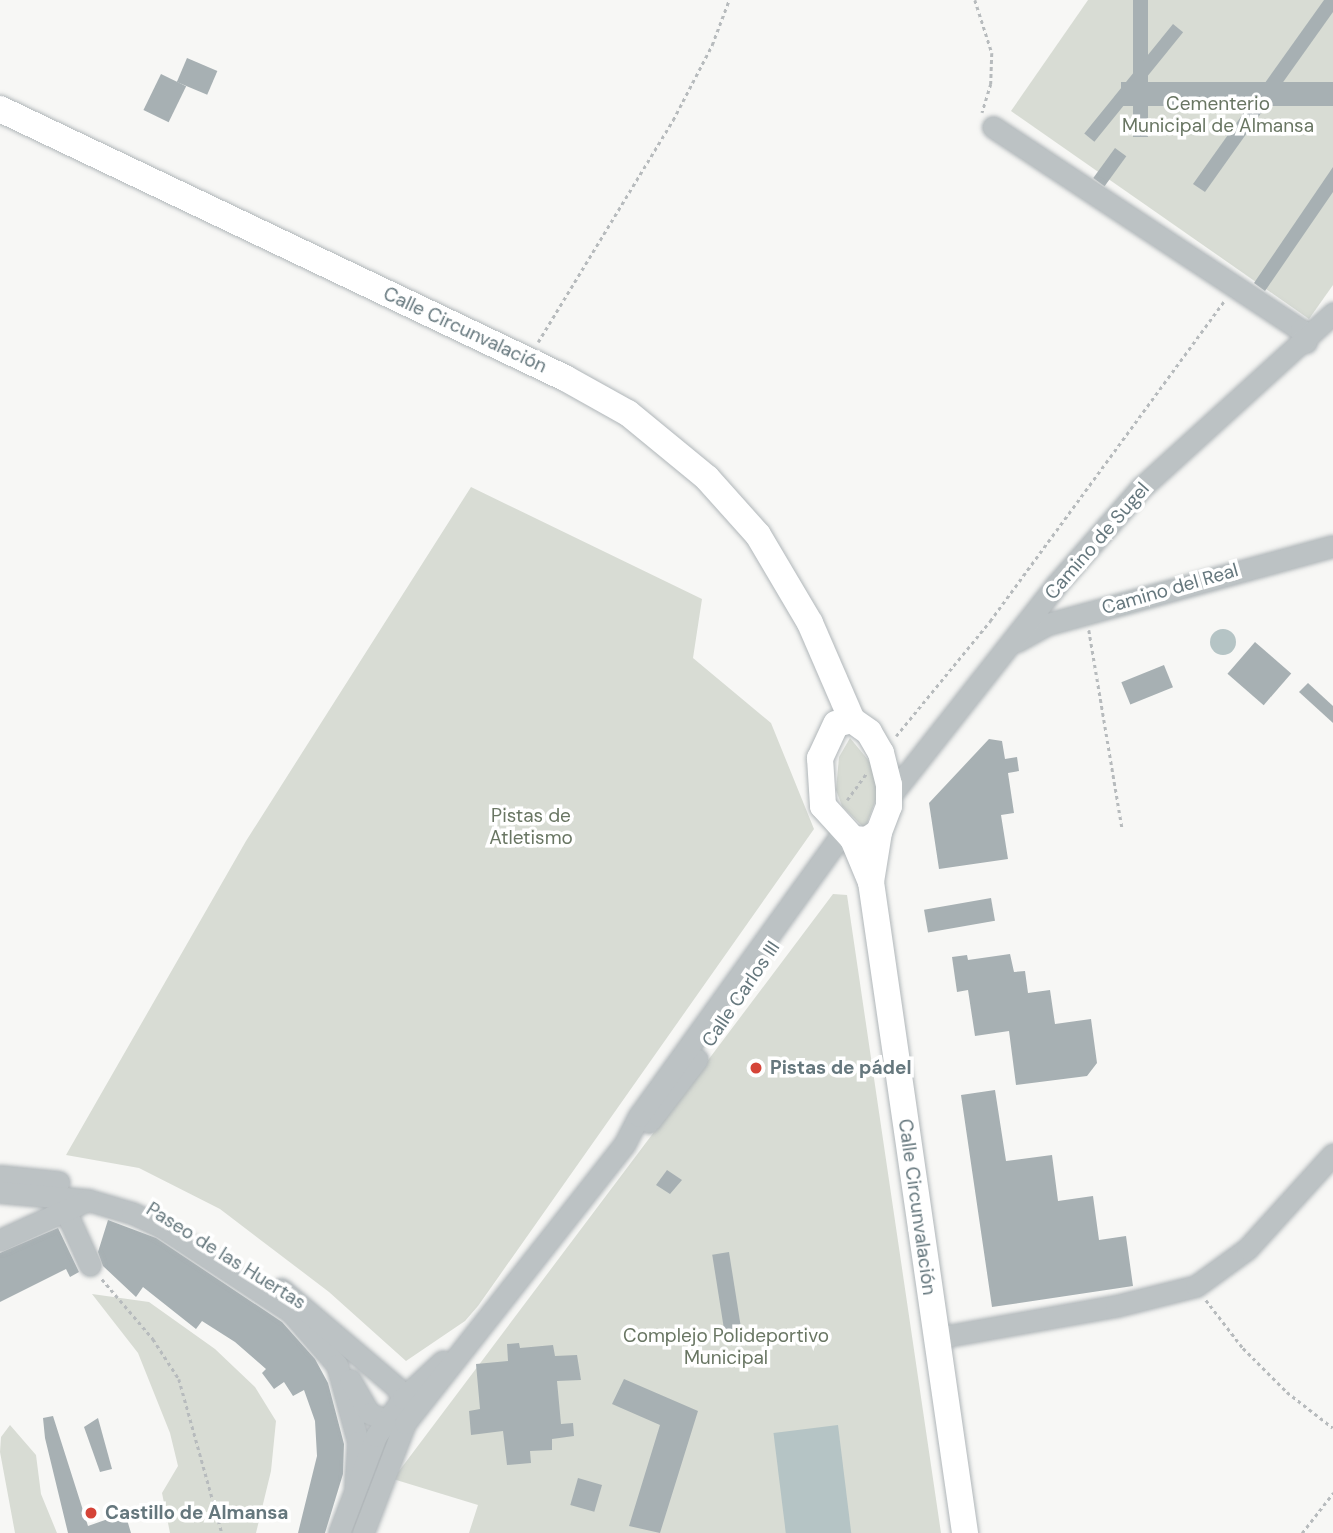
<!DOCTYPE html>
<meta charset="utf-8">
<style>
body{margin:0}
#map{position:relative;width:1333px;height:1533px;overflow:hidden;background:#f7f7f5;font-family:"DM Sans",sans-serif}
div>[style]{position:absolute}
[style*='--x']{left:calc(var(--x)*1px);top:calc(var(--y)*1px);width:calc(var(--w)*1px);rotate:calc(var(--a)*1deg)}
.green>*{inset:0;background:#d8dcd4}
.water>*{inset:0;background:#b5c4c5;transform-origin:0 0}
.round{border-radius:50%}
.building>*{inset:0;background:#a7b0b3;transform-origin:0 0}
.path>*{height:2.5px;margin-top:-1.25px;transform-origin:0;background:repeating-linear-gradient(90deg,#b7bbbd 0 3.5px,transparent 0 7px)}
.roads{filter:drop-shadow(0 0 2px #b0b6b9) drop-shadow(0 0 2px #b0b6b9)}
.minor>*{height:21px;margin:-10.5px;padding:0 10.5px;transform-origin:10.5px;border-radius:10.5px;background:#bcc2c4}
.major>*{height:26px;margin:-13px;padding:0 13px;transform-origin:13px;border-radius:13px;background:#fff}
.dots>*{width:19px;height:19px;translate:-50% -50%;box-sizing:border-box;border:4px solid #fff;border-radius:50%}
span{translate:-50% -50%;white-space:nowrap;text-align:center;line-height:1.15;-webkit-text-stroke:7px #fff;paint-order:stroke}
.park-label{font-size:19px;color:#697663}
.street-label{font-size:19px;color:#65777d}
.poi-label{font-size:19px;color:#65777d;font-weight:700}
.left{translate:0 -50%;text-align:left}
</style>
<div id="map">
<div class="green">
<i style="clip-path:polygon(1088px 0,1333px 0,1333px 285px,1309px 319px,1011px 111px)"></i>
<i style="clip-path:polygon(471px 487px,702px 599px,693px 658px,771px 723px,814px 829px,478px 1306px,465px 1321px,406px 1361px,329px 1292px,220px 1209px,139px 1168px,66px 1155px,246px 841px)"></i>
<i style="clip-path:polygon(850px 738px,869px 761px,876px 777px,878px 794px,865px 829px,842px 806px,836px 790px,839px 757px)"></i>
<i style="clip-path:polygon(833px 894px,847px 895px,941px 1533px,469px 1533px,478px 1505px,393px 1479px)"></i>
<i style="clip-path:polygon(92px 1294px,149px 1302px,215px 1349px,255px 1387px,276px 1421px,271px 1471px,256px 1533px,170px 1533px,162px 1493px,178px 1466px,170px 1433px,138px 1353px)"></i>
<i style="clip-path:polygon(10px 1425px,36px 1455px,41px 1494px,57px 1533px,15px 1533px,0 1452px,1px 1437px)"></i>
</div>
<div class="water">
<i class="round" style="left:1210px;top:629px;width:26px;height:26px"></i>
<i style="left:838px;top:1425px;width:109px;height:65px;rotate:83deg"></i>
</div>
<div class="building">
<i style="left:1133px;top:0;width:15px;height:137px"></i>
<i style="clip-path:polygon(1324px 0,1333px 0,1333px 12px,1205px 192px,1193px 184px)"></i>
<i style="left:1173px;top:24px;width:13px;height:141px;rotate:39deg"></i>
<i style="left:187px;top:58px;width:33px;height:26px;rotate:23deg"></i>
<i style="left:161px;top:74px;width:28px;height:40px;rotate:26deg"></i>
<i style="left:1333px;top:82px;width:24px;height:212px;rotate:90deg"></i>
<i style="left:1115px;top:148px;width:14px;height:37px;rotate:36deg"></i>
<i style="clip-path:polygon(1333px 167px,1333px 192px,1265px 291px,1254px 283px)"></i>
<i style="left:1255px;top:642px;width:48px;height:42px;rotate:41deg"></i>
<i style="left:1164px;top:665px;width:24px;height:46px;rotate:68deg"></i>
<i style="clip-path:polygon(1308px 683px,1333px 706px,1333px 723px,1299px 692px)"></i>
<i style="clip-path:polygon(989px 739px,1002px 741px,1005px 759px,1017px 757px,1019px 771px,1008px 773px,1014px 813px,1001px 815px,1008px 859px,939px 869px,929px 803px)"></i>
<i style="left:991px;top:898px;width:23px;height:68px;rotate:80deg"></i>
<i style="clip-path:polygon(1010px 954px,1014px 972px,1025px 971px,1028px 993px,1050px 990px,1055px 1024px,1091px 1019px,1097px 1063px,1087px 1076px,1016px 1085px,1009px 1031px,975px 1036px,968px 990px,957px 992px,952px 957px,967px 955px,968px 960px)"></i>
<i style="clip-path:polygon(995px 1090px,1006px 1161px,1052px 1155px,1058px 1201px,1093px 1196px,1099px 1240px,1126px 1236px,1133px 1286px,992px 1307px,961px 1095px)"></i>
<i style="clip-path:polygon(667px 1170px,682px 1180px,670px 1194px,656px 1185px)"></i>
<i style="clip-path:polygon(108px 1220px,156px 1238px,282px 1322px,315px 1359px,328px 1383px,344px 1444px,343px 1474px,325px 1533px,298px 1533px,317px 1456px,315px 1421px,304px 1390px,293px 1396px,284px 1382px,274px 1389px,262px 1373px,266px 1369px,235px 1342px,202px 1321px,196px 1329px,143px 1287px,136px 1297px,103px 1266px,98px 1252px)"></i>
<i style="clip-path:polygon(58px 1228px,79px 1272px,70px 1277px,66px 1269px,0 1302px,0 1253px)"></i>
<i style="left:729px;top:1252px;width:89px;height:17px;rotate:81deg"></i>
<i style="clip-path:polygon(519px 1343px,520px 1348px,553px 1345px,555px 1356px,577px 1355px,581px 1380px,557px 1381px,561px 1424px,573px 1423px,574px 1436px,552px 1439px,552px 1450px,530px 1451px,531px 1463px,507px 1465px,503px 1431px,471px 1435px,469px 1411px,480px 1409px,476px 1364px,508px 1361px,507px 1344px)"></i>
<i style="clip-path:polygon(624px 1379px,698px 1411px,660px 1533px,629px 1526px,660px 1425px,612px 1404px)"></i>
<i style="clip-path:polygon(53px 1416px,88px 1526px,125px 1513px,131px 1533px,68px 1533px,45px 1438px,43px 1418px)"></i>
<i style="clip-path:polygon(98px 1418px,112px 1469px,100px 1472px,84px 1427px)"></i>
<i style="left:578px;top:1478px;width:25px;height:28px;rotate:16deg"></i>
</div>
<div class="path">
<i style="--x:975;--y:0;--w:56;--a:72.2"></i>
<i style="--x:992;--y:53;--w:31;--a:92"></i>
<i style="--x:991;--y:84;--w:30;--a:107"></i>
<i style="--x:538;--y:342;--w:260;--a:-58.7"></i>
<i style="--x:673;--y:120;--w:85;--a:-62.5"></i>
<i style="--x:712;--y:45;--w:48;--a:-69.3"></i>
<i style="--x:1089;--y:630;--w:200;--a:80.5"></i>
<i style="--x:896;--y:736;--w:149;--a:-50.7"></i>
<i style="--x:990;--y:621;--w:398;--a:-53.8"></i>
<i style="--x:847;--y:800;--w:32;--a:-54"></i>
<i style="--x:102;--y:1279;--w:79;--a:49.6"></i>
<i style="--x:153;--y:1339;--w:48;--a:57"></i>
<i style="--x:179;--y:1379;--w:160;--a:74.4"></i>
<i style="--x:1206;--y:1300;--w:61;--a:52.4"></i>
<i style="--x:1243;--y:1348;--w:62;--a:45"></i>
<i style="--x:1287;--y:1392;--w:58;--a:38"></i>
<i style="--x:1302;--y:1533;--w:51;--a:-52.2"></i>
</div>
<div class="roads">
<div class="minor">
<i style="--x:993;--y:127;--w:369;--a:33.4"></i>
<i style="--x:1301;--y:330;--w:13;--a:67"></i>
<i style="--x:1017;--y:641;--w:35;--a:-29"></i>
<i style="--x:1048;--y:624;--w:295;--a:-15.3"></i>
<i style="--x:890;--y:796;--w:268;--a:-51.8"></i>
<i style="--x:1056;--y:585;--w:129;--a:-48.8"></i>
<i style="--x:1141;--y:488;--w:260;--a:-42.3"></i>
<i style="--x:649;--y:1122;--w:79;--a:-52.7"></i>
<i style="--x:0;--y:1176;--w:59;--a:5.8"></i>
<i style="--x:0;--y:1192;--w:88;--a:5.2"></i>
<i style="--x:88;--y:1200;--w:46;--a:16.5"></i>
<i style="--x:132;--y:1213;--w:33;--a:25"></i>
<i style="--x:162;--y:1227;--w:154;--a:33.4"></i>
<i style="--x:291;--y:1312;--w:70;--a:49"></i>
<i style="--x:337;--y:1365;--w:80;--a:74.7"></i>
<i style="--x:358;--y:1442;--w:45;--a:93.8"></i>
<i style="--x:66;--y:1212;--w:58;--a:65.6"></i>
<i style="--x:0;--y:1240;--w:97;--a:-24.4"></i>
<i style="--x:281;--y:1289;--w:151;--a:40.4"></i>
<i style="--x:396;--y:1387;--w:13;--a:58"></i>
<i style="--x:403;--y:1398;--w:25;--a:85"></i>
<i style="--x:936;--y:1338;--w:183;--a:-10.1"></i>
<i style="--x:1116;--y:1306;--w:82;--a:-14"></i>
<i style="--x:1196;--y:1286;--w:63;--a:-36"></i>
<i style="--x:1247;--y:1249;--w:128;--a:-47.8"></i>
<i style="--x:350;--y:1380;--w:38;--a:60"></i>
<i style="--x:369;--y:1413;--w:30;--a:24"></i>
<i style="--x:339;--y:1533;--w:104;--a:-69.1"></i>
<i style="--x:376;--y:1436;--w:47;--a:-54.6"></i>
<i style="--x:403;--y:1398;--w:54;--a:-42.8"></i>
<i style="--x:363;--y:1533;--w:118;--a:-69.1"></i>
<i style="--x:405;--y:1423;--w:354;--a:-51.8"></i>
<i style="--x:624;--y:1145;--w:33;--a:-63"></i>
<i style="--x:639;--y:1116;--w:350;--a:-54.3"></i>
</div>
<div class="major">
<i style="--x:0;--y:109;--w:626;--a:25.46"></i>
<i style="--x:565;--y:378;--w:72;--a:29.1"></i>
<i style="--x:628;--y:413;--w:102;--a:39.4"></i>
<i style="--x:707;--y:478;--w:76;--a:48.2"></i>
<i style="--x:758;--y:535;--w:102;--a:59.4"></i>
<i style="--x:810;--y:623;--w:106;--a:66.6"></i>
<i style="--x:853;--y:839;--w:47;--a:67.3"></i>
<i style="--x:871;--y:882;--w:658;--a:81.78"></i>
<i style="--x:871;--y:882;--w:51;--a:-80.9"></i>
<i style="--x:879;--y:832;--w:28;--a:-69"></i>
<i style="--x:889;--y:806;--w:21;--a:-90"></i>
<i style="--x:889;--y:785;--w:33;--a:-104"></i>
<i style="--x:881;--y:753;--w:24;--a:-120"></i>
<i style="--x:869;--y:732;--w:21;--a:-145"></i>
<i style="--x:852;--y:720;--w:16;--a:166"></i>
<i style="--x:836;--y:724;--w:38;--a:115"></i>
<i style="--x:820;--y:758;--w:48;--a:86.4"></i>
<i style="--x:823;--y:806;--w:45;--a:47.7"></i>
<i style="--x:853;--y:839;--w:14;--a:4"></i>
<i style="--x:867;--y:840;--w:14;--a:-34"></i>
</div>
</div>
<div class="dots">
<i style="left:756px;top:1068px;background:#d54438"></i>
<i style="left:91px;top:1513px;background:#d54438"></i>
</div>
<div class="park-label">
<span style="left:1218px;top:115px">Cementerio<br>Municipal de Almansa</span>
<span style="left:531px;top:827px">Pistas de<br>Atletismo</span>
<span style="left:726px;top:1347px">Complejo Polideportivo<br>Municipal</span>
</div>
<div class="street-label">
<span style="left:465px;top:330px;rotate:25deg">Calle Circunvalación</span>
<span style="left:1097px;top:541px;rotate:-49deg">Camino de Sugel</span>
<span style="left:1170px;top:589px;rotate:-16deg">Camino del Real</span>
<span style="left:741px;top:994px;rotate:-56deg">Calle Carlos III</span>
<span style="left:917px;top:1207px;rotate:82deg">Calle Circunvalación</span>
<span style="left:226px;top:1256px;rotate:32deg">Paseo de las Huertas</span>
</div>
<div class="poi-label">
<span class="left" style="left:770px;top:1068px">Pistas de pádel</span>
<span class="left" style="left:105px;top:1513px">Castillo de Almansa</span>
</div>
</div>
